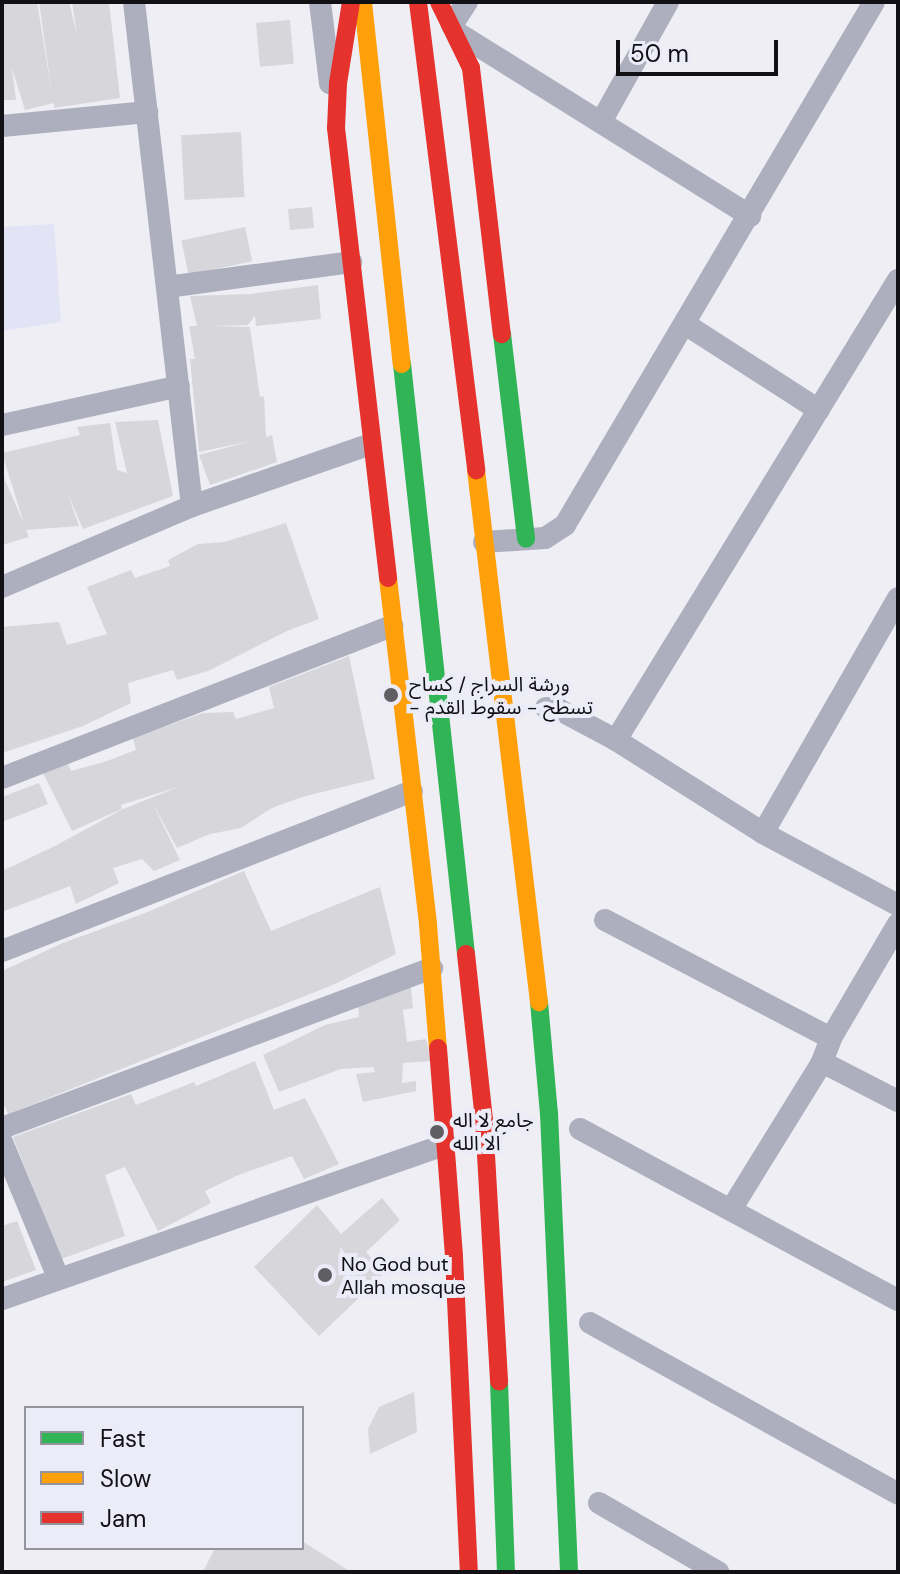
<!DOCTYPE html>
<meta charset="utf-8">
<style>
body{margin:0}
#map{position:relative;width:900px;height:1574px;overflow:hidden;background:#eeeef4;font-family:"DM Sans","Noto Sans Arabic",sans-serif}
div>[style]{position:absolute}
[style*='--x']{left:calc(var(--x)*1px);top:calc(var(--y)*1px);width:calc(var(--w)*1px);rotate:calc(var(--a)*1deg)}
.green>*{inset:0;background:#e2e4f6}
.building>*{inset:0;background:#d6d6db;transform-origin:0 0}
.street>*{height:22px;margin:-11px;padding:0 11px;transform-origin:11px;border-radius:11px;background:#adaebe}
.fast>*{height:18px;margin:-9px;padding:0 9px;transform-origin:9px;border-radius:9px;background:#30b455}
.slow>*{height:18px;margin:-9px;padding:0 9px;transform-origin:9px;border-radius:9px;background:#ff9f0a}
.jam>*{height:18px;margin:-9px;padding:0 9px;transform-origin:9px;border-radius:9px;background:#e5322d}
.dots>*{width:22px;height:22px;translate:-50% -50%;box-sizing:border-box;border:4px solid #ebecf7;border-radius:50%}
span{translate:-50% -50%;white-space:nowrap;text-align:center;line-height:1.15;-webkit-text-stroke:8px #ebecf7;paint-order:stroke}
.poi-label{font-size:20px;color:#111115}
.left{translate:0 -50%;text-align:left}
.frame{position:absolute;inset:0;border:4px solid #111115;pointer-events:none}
.legend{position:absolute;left:24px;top:1406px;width:280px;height:144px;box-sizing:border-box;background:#ebecf7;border:2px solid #94949d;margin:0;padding:10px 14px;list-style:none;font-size:24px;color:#111115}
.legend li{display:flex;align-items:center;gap:16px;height:40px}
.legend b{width:40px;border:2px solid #94949d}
.scale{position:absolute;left:616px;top:40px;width:162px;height:36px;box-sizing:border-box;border:4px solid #111115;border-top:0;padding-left:10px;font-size:24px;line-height:28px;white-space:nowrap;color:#111115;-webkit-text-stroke:6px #ebecf7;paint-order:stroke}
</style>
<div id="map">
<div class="green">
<i style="clip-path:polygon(54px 224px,61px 322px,2px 331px,2px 227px)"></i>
</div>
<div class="building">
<i style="clip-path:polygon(2px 2px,37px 2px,52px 94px,39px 2px,69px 2px,77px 34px,72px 2px,109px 2px,120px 98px,54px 108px,54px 103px,25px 110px,12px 68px,16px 100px,2px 100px)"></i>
<i style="left:290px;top:20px;width:44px;height:34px;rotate:85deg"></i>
<i style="left:241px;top:132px;width:65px;height:60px;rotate:87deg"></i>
<i style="left:312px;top:207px;width:21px;height:24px;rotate:85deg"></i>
<i style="left:245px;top:227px;width:35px;height:65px;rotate:78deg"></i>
<i style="clip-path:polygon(318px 285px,321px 319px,256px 326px,255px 316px,248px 325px,212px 326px,250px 327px,260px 397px,264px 396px,266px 437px,272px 435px,277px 462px,210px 485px,199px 455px,251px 441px,199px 452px,190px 359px,195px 359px,189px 326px,197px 326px,190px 296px,251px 294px)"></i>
<i style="clip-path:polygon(158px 420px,173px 496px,83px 529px,67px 492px,79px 526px,26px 530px,29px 537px,2px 545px,2px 473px,24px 524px,2px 453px,80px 435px,77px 427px,110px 423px,117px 470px,127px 473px,115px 422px)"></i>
<i style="clip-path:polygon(286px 523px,319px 619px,287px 631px,208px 671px,177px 680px,173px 670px,128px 683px,131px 703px,83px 726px,2px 753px,2px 627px,59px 622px,67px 645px,107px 634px,87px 587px,131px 570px,135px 578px,170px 566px,168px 560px,198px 544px,224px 542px)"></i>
<i style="clip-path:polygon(349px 656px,375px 779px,302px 797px,272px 808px,241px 828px,210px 834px,177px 848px,152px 802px,180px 860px,154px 871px,142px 859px,113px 868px,119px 883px,76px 904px,70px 886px,2px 912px,2px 871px,55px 846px,123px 809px,181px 786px,121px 805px,122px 809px,72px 831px,43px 773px,68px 764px,71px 771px,104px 762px,136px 750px,133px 738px,203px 713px,233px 712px,236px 719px,274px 708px,269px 687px)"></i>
<i style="clip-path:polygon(39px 783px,48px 804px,2px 822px,2px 797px)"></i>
<i style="clip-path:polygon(244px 871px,271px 931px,380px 887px,396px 954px,335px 984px,8px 1114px,2px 1100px,2px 971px,63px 943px,145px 913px)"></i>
<i style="clip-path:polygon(411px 987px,413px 1008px,403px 1010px,407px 1042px,426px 1039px,431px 1061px,403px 1063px,402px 1083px,416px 1081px,416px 1091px,363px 1102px,356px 1074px,375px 1072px,373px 1067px,341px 1069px,279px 1092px,263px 1055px,325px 1025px,359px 1017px,358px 1006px)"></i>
<i style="clip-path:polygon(255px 1061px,274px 1110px,305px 1098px,339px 1164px,304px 1179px,292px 1156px,236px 1176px,205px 1191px,211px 1203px,158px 1231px,125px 1167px,105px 1175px,125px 1236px,61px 1259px,13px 1137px,131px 1094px,136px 1105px,194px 1082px,196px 1086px)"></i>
<i style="clip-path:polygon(382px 1198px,400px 1220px,366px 1252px,385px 1273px,319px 1336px,254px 1267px,317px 1205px,341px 1234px)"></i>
<i style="clip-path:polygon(17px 1221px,36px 1270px,2px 1282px,2px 1226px)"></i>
<i style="clip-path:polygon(414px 1392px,417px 1432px,370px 1454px,368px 1429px,379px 1407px)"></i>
<i style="clip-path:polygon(302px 1541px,351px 1572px,203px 1572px,215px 1548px,302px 1548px)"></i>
</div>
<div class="street">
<i style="--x:134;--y:2;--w:507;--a:83.44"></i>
<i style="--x:320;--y:2;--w:82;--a:83"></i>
<i style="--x:452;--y:25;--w:27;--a:-57"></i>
<i style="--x:456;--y:32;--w:347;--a:32"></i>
<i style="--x:601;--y:122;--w:137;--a:-60.8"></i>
<i style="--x:2;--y:126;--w:146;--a:-5.5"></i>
<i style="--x:167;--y:287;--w:186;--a:-7.7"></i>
<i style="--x:685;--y:324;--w:159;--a:32.7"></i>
<i style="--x:2;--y:425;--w:181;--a:-12.4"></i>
<i style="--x:484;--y:542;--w:61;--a:-3.8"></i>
<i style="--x:545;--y:538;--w:24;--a:-33"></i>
<i style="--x:565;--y:525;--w:607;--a:-59.42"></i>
<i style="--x:2;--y:587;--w:207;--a:-23.1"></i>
<i style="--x:192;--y:506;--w:189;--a:-19.1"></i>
<i style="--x:546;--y:708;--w:12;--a:5"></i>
<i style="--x:558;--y:709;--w:66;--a:28.1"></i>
<i style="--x:616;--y:740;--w:174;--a:32.3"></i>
<i style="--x:763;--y:833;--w:153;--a:28.1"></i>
<i style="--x:616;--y:740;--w:540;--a:-58.49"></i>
<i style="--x:2;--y:778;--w:419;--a:-21.3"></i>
<i style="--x:763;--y:833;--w:271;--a:-60.1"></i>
<i style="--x:605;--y:920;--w:255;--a:27.6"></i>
<i style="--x:2;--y:951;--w:440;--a:-21.3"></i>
<i style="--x:822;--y:1062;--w:85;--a:27.2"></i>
<i style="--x:2;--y:1128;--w:459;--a:-20.4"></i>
<i style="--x:580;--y:1129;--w:361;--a:28.3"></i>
<i style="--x:2;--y:1142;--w:146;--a:67.5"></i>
<i style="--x:732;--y:1208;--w:172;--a:-58.3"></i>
<i style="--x:822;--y:1062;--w:26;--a:-69"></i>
<i style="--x:831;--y:1038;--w:132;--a:-59.6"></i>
<i style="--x:2;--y:1299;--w:470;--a:-19.2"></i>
<i style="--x:590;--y:1323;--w:352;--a:29"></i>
<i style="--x:599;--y:1503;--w:138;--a:30.1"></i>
</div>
<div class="fast">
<i style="--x:502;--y:334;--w:206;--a:83.3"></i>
<i style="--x:402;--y:364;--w:593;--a:83.81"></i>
<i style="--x:539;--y:1002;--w:111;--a:84.9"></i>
<i style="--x:549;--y:1113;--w:459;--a:87.5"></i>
<i style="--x:499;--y:1382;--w:190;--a:87.9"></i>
</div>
<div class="slow">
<i style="--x:363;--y:2;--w:364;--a:83.9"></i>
<i style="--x:476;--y:470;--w:536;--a:83.25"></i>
<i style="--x:388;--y:578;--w:349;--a:83.4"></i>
<i style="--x:428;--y:925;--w:123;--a:85.4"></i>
</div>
<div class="jam">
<i style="--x:351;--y:2;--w:82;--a:99.1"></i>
<i style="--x:338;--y:83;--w:45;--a:92.5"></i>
<i style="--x:336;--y:128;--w:453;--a:83.4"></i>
<i style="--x:418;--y:2;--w:472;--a:82.9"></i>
<i style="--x:439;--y:2;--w:73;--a:64.1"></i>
<i style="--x:471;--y:68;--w:268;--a:83.4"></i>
<i style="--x:466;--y:954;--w:167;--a:83.8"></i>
<i style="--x:484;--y:1120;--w:262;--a:86.7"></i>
<i style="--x:438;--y:1048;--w:210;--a:85.6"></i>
<i style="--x:454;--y:1257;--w:315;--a:87.3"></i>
</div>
<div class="dots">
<i style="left:391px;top:695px;background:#5e5e63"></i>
<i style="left:437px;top:1132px;background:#5e5e63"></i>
<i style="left:325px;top:1275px;background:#5e5e63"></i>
</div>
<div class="poi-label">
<span class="left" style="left:409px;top:696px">ورشة السراج / كساح<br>- تسطح - سقوط القدم</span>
<span class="left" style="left:453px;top:1132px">جامع لا اله<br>الا الله</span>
<span class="left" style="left:341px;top:1276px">No God but<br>Allah mosque</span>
</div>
<div class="frame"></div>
<ul class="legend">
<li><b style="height:10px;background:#30b455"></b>Fast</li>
<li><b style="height:10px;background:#ff9f0a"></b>Slow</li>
<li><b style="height:10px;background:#e5322d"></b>Jam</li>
</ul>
<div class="scale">50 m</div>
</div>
